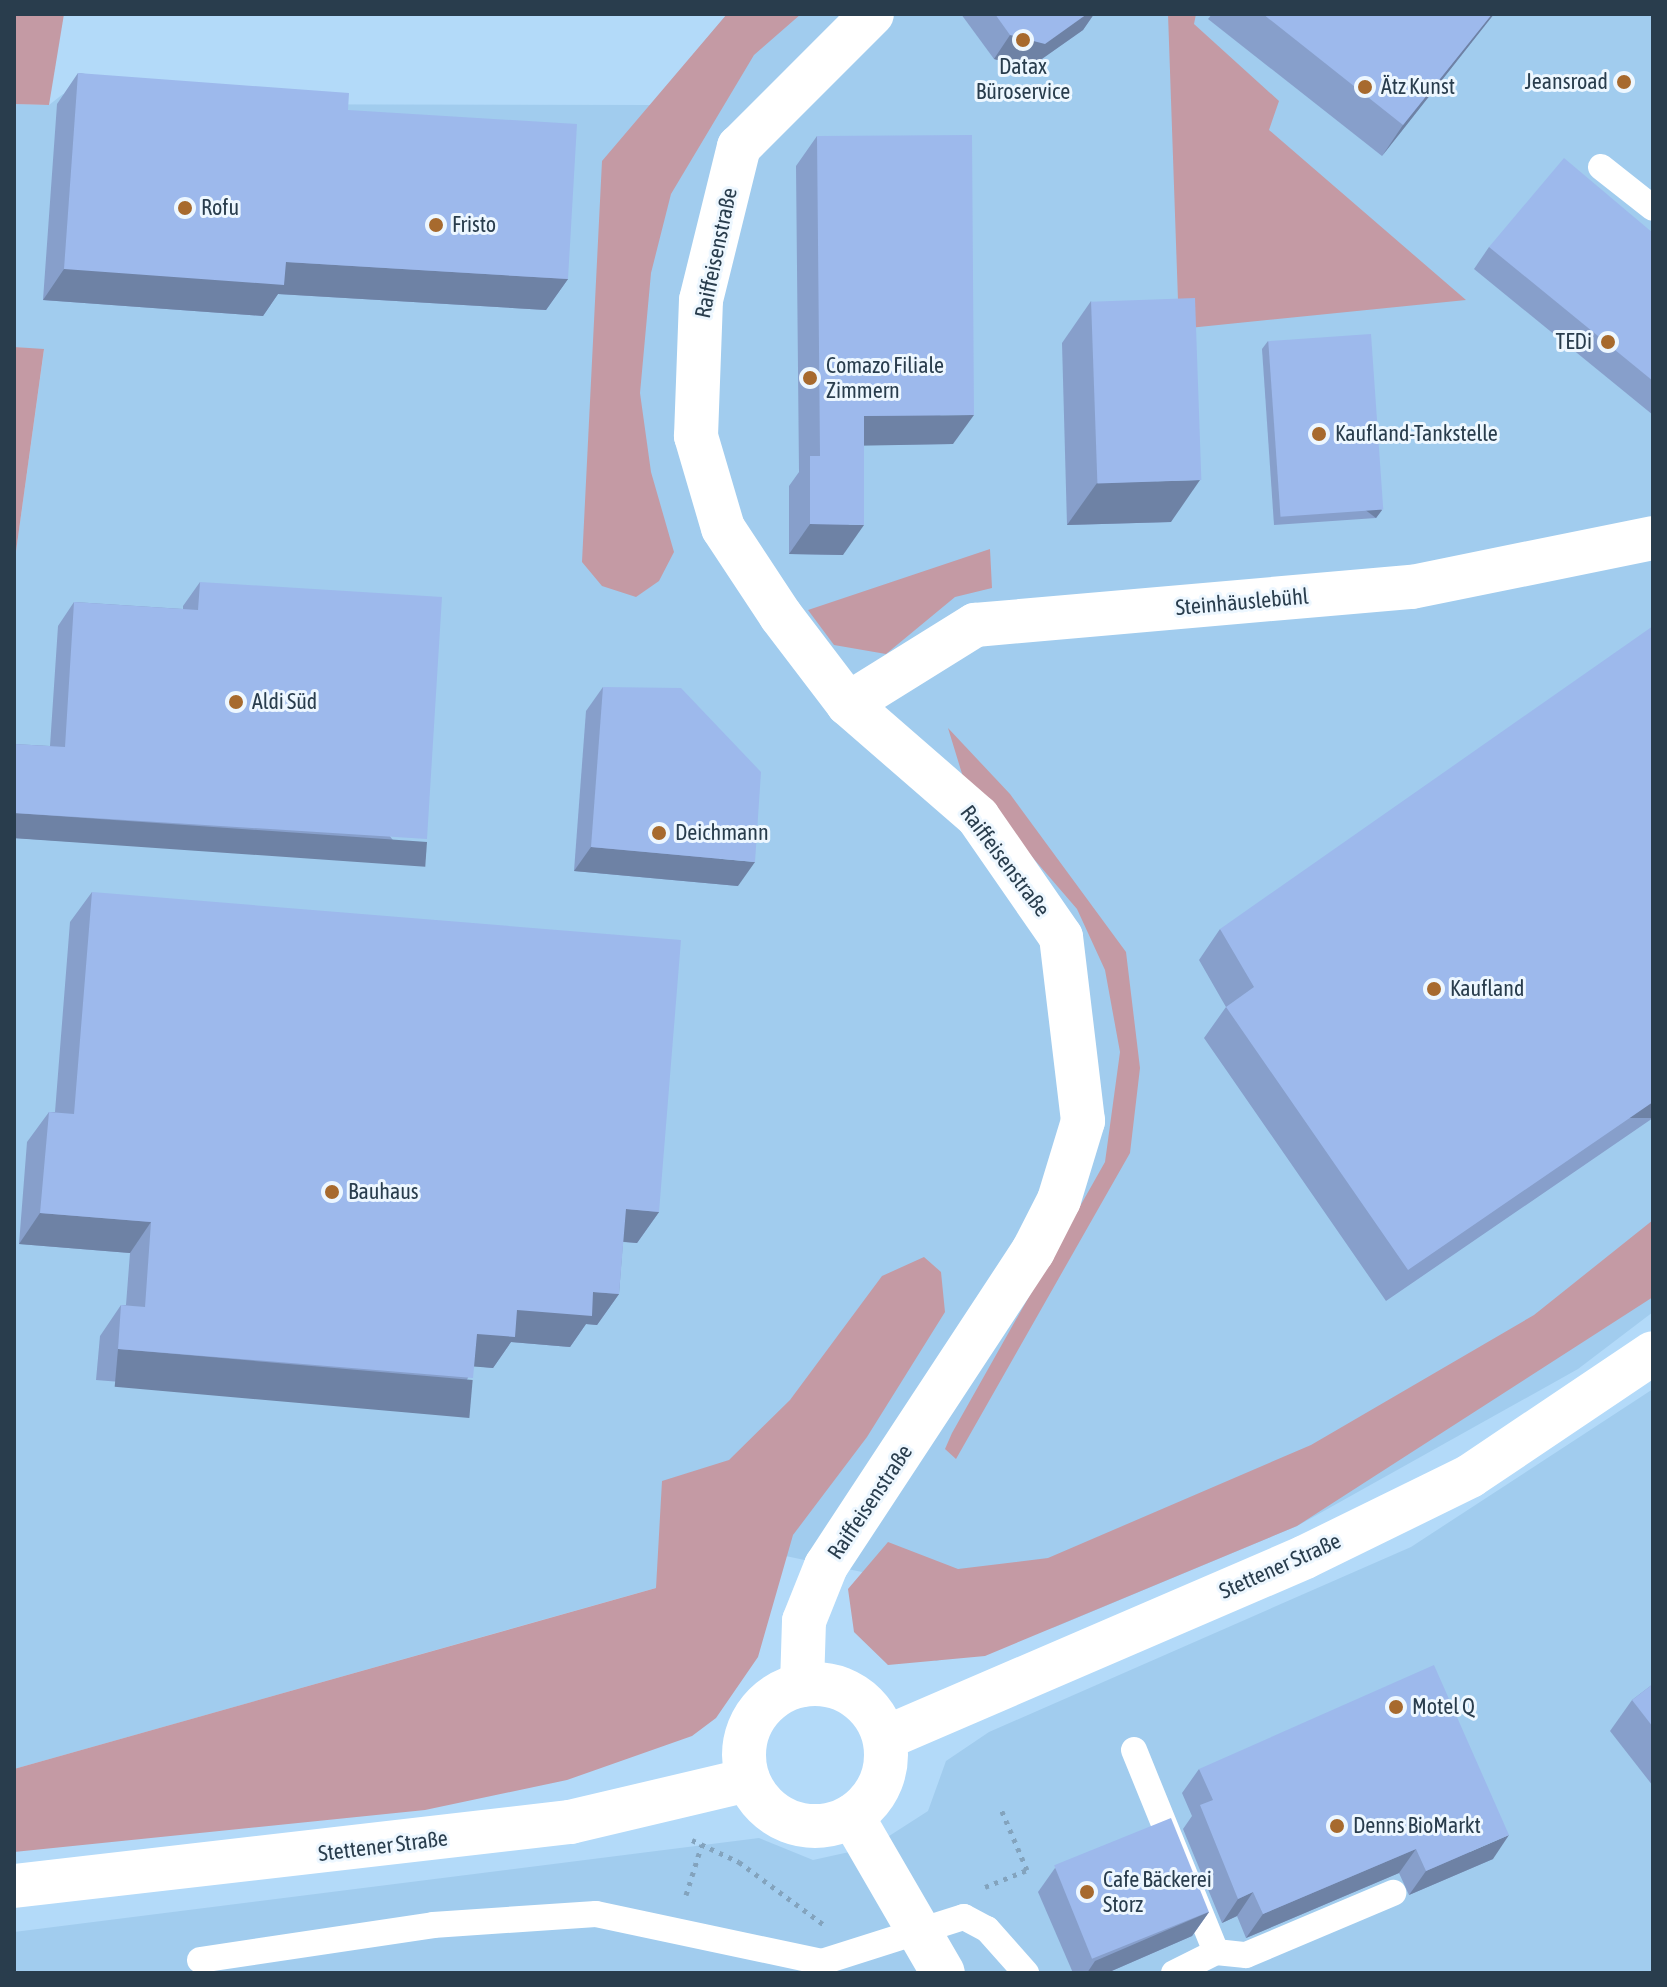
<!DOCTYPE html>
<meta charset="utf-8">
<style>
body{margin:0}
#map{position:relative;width:1667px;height:1987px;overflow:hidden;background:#b3daf9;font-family:"Asap Condensed",sans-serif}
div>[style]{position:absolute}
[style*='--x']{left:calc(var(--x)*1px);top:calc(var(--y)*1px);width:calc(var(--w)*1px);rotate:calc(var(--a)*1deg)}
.built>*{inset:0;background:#a1ccee}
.green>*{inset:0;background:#c49aa4}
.path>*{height:5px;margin-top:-2.5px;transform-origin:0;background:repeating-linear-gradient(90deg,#83a3bd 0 4px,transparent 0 10px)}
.service>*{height:26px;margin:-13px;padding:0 13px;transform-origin:13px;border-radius:13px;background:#fff}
.minor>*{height:44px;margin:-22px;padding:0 22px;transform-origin:22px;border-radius:22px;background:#fff}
.tertiary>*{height:44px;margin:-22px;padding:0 22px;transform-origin:22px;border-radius:22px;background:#fff}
.tertiary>.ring{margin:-22px;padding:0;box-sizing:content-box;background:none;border:44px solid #fff;border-radius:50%}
.wall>*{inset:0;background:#879fcb}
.shaded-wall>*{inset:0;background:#6e82a5;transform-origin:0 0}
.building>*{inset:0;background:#9db9ec;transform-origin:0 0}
.dots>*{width:22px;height:22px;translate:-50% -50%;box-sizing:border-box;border:4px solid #edf7ff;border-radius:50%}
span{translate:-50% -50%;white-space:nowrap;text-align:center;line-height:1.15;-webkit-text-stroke:6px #edf7ff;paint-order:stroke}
.poi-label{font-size:22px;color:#293d4d}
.right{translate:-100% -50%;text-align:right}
.left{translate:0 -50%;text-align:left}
.street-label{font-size:22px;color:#293d4d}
.frame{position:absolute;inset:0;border:16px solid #293d4d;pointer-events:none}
</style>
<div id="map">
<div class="built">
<i style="clip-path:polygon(727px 14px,1653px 14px,1653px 1312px,1578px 1369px,1297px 1526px,1055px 1627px,936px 1661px,859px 1602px,862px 1572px,776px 1554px,14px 1769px,14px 566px,44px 350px,14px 347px,14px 104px,49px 105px,63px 94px,84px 104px,651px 105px)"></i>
<i style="clip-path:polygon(1653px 1389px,1653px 1973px,14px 1973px,14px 1932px,759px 1838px,813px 1860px,872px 1847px,928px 1811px,946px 1761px,989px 1732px,1411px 1547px)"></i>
</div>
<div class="green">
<i style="clip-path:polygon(14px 14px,64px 14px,49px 105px,14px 104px)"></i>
<i style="clip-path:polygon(727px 14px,801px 14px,754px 55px,671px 194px,651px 273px,640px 393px,651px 472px,674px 552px,659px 581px,636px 597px,602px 586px,582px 562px,602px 161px)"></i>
<i style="clip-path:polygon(1168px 14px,1196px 14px,1194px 24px,1279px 101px,1269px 130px,1466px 300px,1179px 329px)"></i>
<i style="clip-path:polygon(14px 347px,44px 349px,14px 566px)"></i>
<i style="clip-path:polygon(990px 549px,992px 588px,955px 597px,886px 654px,834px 645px,808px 610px)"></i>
<i style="clip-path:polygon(948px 728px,1010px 794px,1126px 952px,1140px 1068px,1130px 1153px,956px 1459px,945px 1449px,952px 1433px,1105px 1162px,1120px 1052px,1105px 970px,1077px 909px,963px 777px)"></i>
<i style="clip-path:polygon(1653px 1220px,1653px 1297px,1297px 1526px,985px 1656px,888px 1665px,854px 1632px,848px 1589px,888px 1542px,958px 1569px,1048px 1558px,1311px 1445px,1534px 1315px)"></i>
<i style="clip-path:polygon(924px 1257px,941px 1272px,945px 1312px,867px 1437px,793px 1535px,758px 1657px,716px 1718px,692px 1736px,567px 1780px,425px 1810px,14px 1852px,14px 1769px,656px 1588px,662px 1481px,729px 1460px,790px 1400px,882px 1276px)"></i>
</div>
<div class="path">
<i style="--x:692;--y:1840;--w:52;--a:25.1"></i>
<i style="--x:739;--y:1862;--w:106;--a:36.5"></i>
<i style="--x:985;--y:1887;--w:45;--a:-22"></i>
<i style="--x:1027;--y:1870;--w:66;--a:-113.1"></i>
<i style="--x:686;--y:1895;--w:53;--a:-72.6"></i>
</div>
<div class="service">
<i style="--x:1601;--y:167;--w:66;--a:38.3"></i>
<i style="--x:1134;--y:1750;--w:218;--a:67.9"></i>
<i style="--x:1216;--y:1952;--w:47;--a:153.4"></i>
<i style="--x:1216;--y:1952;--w:30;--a:6"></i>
<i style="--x:1246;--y:1955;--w:160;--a:-22.9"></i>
<i style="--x:200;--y:1960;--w:236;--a:-8.5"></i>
<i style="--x:433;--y:1925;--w:163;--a:-3.9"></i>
<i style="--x:596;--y:1914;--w:231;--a:12"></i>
<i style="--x:822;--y:1962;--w:149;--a:-17.6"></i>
<i style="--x:964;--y:1917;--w:26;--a:28"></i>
<i style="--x:987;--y:1929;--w:59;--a:48.4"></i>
</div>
<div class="minor">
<i style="--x:848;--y:704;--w:150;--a:-31.9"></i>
<i style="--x:975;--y:625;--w:439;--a:-5"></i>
<i style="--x:1412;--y:587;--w:246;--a:-11.5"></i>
<i style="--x:802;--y:1685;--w:64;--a:-88.2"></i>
<i style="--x:804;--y:1621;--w:59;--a:-68.2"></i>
<i style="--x:826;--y:1566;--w:377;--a:-56.7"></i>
<i style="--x:1033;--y:1251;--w:57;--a:-63"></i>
<i style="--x:1059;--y:1200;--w:83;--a:-73.1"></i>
<i style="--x:1083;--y:1121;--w:185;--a:-96.8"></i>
<i style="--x:1061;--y:937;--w:146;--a:-124.7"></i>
<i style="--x:978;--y:817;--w:172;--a:-139"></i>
<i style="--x:848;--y:704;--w:111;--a:-127.3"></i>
<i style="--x:781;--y:616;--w:105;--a:-123.4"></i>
<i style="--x:723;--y:528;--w:96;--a:-106.4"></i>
<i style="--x:696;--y:436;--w:136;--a:-87.9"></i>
<i style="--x:701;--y:300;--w:158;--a:-76.1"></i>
<i style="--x:739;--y:147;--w:188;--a:-45"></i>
<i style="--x:852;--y:1816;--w:181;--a:59.9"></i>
</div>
<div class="tertiary">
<i class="ring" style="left:744px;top:1684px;width:98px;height:98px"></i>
<i style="--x:885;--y:1738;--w:457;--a:-23.3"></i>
<i style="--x:1305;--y:1557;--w:184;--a:-26.1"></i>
<i style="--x:1470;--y:1476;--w:220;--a:-33.9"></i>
<i style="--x:14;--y:1886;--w:560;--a:-6.57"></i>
<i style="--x:570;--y:1822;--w:183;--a:-13.3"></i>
</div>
<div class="wall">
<i style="clip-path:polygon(961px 14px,1094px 14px,1083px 30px,1029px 68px,994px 59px)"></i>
<i style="clip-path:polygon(1212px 14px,1494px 14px,1382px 156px,1208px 19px)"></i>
<i style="clip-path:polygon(78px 73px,348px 110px,568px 279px,546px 310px,278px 294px,263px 316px,43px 300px,57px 104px)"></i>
<i style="clip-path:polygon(817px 136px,953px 444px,864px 445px,843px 555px,789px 554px,789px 486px,799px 472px,796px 166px)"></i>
<i style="clip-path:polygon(1653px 233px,1653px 415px,1474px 269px,1489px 247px)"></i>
<i style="clip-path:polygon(1091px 301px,1171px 522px,1067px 525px,1062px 343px)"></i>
<i style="clip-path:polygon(1268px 341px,1382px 510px,1376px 518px,1274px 525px,1262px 349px)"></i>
<i style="clip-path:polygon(200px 582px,410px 863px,14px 838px,14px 744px,50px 746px,58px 626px,74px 602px,183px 609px,183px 606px)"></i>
<i style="clip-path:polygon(603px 687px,738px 886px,574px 871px,586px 711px)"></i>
<i style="clip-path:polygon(92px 892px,659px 1212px,637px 1243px,623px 1242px,619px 1294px,597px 1325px,586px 1324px,570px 1347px,511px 1342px,493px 1368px,474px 1366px,452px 1409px,96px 1380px,100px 1336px,121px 1305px,126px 1305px,130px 1253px,19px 1244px,27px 1142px,49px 1112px,55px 1112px,70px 922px)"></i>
<i style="clip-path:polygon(1220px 929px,1653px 1118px,1386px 1301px,1204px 1038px,1226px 1007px,1199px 960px)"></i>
<i style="clip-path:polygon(1653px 1684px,1653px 1786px,1610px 1731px,1632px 1700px)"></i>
<i style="clip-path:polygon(1199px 1769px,1493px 1859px,1409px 1895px,1399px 1873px,1246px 1938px,1237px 1916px,1222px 1923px,1183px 1829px,1192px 1816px,1182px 1793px)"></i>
<i style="clip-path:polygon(1055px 1868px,1209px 1912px,1192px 1936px,1107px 1973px,1073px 1973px,1038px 1892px)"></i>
</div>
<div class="shaded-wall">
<i style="clip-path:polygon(1087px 14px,1094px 14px,1083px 30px,1029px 68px,994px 59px,1010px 35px)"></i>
<i style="clip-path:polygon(1492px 14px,1494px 14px,1382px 156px,1403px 125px)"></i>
<i style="clip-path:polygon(286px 262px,568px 279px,546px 310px,278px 294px,263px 316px,43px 300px,64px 269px)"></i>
<i style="clip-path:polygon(974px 415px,953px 444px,844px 446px,864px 416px)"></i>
<i style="clip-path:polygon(1200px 480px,1171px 522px,1067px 525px,1097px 483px)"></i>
<i style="left:1382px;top:510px;width:10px;height:103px;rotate:127deg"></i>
<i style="clip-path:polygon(810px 524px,864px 525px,843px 555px,789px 554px)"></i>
<i style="left:14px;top:813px;width:414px;height:25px;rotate:4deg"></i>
<i style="clip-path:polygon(591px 847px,755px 862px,738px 886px,574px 871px)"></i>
<i style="left:1653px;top:1102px;width:16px;height:297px;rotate:90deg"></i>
<i style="clip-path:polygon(626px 1209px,659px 1212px,637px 1243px,604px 1240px)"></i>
<i style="clip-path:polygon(40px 1213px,151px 1222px,130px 1253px,19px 1244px)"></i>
<i style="clip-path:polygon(593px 1292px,619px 1294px,597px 1325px,586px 1324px,570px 1347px,511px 1342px,493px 1368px,455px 1365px,477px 1334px,517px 1310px)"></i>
<i style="left:118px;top:1349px;width:356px;height:38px;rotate:5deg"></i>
<i style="clip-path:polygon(1509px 1835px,1493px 1859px,1409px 1895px,1426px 1871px)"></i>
<i style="clip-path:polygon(1416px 1849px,1399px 1873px,1246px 1938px,1263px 1914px)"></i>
<i style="clip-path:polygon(1253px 1892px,1237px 1916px,1222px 1923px,1238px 1899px)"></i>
<i style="clip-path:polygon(1209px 1912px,1192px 1936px,1107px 1973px,1087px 1973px,1095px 1961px)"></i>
</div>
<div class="building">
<i style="clip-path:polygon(995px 14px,1087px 14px,1045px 44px,1010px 35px)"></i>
<i style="clip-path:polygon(1263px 14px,1492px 14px,1403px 125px)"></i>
<i style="clip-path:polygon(78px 73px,349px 93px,348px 110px,577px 124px,568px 279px,286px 262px,284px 285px,64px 269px)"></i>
<i style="clip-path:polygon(972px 135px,974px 415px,864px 416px,864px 525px,810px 524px,810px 456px,820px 456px,817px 136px)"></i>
<i style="clip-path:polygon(1564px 158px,1653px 233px,1653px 381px,1489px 247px)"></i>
<i style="left:1195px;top:298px;width:182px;height:104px;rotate:88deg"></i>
<i style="left:1371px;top:334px;width:176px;height:103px;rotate:86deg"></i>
<i style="clip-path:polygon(200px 582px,442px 597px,427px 839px,14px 813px,14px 744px,65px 747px,74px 602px,198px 610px)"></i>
<i style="clip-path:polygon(1653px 626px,1653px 1102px,1408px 1270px,1226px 1007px,1254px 987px,1220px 929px)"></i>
<i style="clip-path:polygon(603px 687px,681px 688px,761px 772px,755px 862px,591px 847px)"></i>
<i style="clip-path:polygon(92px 892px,681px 940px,659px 1212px,626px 1209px,619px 1294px,593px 1292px,592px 1316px,517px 1310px,515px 1337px,477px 1334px,473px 1378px,118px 1349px,121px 1305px,145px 1307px,151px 1222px,40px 1213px,49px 1112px,74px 1114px)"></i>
<i style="clip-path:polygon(1434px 1665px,1509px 1835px,1426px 1871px,1416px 1849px,1263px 1914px,1253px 1892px,1238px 1899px,1200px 1805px,1213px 1800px,1199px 1769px)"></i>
<i style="clip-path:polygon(1653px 1684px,1653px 1727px,1632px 1700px)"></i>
<i style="left:1171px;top:1818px;width:101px;height:126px;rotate:68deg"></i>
</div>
<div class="dots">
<i style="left:1023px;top:40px;background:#a76a2e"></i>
<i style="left:1624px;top:82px;background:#a76a2e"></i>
<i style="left:1365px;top:87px;background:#a76a2e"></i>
<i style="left:185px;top:208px;background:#a76a2e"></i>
<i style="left:436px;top:225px;background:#a76a2e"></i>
<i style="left:1608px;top:342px;background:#a76a2e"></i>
<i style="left:810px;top:378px;background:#a76a2e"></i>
<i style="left:1319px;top:434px;background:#a76a2e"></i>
<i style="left:236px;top:702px;background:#a76a2e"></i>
<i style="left:659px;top:833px;background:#a76a2e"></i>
<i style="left:1434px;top:989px;background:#a76a2e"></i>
<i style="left:332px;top:1192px;background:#a76a2e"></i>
<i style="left:1396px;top:1707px;background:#a76a2e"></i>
<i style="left:1337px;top:1826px;background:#a76a2e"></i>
<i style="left:1087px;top:1892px;background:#a76a2e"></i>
</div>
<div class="poi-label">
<span style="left:1023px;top:79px">Datax<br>Büroservice</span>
<span class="right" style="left:1608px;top:82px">Jeansroad</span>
<span class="left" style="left:1381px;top:87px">Ätz Kunst</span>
<span class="left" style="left:201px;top:208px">Rofu</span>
<span class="left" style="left:452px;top:225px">Fristo</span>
<span class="right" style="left:1592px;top:342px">TEDi</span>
<span class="left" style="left:826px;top:378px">Comazo Filiale<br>Zimmern</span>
<span class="left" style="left:1335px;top:434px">Kaufland-Tankstelle</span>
<span class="left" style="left:252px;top:702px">Aldi Süd</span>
<span class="left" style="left:675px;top:833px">Deichmann</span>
<span class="left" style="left:1450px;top:989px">Kaufland</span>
<span class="left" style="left:348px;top:1192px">Bauhaus</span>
<span class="left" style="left:1412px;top:1707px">Motel Q</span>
<span class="left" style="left:1353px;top:1826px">Denns BioMarkt</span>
<span class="left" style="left:1103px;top:1892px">Cafe Bäckerei<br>Storz</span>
</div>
<div class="street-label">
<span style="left:716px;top:253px;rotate:-78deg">Raiffeisenstraße</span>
<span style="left:1242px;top:602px;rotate:-5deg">Steinhäuslebühl</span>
<span style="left:1005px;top:861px;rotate:53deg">Raiffeisenstraße</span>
<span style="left:870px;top:1502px;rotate:-56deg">Raiffeisenstraße</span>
<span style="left:1280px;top:1566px;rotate:-24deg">Stettener Straße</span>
<span style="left:383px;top:1846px;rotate:-7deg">Stettener Straße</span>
</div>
<div class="frame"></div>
</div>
